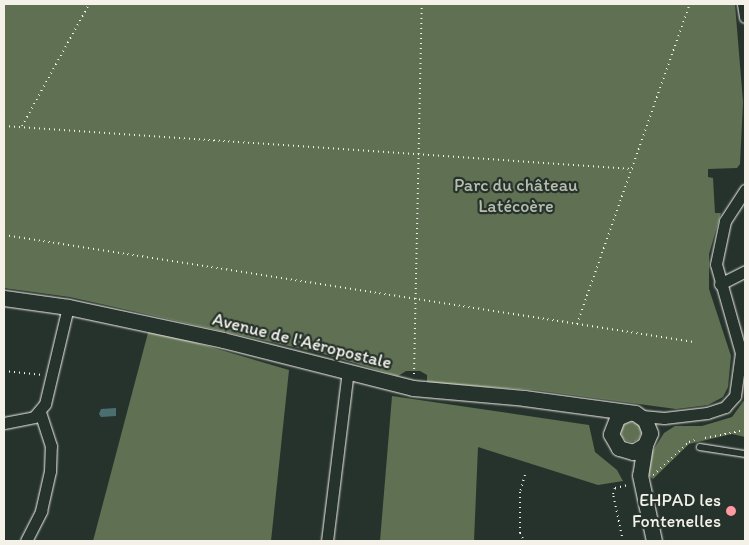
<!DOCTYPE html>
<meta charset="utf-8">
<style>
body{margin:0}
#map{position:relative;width:749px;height:545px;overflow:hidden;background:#26332d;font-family:Itim,sans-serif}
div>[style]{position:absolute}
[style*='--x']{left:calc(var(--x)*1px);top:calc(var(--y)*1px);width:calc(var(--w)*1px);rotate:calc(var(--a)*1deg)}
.green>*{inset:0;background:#607052}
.round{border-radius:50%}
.water>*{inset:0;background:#4b6f71}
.path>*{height:2px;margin-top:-1px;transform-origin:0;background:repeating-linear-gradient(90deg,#f4f1e8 0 1px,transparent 0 5px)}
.roads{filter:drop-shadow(0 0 1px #f4f1e8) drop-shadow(0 0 1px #f4f1e8)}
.service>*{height:5.5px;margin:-2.75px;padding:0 2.75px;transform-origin:2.75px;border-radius:2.75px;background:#26332d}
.minor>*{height:11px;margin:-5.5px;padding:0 5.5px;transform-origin:5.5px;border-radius:5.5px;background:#26332d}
.tertiary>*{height:15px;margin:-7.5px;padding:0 7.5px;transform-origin:7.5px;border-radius:7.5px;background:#26332d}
.dots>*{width:14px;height:14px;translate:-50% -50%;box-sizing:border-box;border:2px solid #26332d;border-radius:50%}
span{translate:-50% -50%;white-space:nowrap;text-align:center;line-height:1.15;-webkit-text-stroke:4.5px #26332d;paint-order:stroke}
.park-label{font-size:18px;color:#b9bdac}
.street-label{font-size:18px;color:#f4f1e8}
.poi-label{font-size:18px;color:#f4f1e8}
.right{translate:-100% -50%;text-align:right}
.frame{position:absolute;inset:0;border:5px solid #f4f1e8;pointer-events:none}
</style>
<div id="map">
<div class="green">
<i style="clip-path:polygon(4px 4px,735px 4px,743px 102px,740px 164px,737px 168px,708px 169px,708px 177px,713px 178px,715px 213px,721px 213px,709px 254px,709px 289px,731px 356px,728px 387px,723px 397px,708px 405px,676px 409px,534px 390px,427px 383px,427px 375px,420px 371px,406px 371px,398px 376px,320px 353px,70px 297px,4px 288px)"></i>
<i style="clip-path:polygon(149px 329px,289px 370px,271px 541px,93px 541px)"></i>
<i style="clip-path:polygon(392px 396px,589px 425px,595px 452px,617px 470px,623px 481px,598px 485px,478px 447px,474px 541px,380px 541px)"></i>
<i style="clip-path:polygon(745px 399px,745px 437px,732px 434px,689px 444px,653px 479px,649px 476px,649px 457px,664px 433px,675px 426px,702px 426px,732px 417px)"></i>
<i class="round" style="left:621px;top:422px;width:20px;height:20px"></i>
</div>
<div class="water">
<i style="clip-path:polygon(116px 408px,116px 416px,101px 417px,99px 414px,101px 409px)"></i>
</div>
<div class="path">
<i style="--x:4;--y:126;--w:630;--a:3.91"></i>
<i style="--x:22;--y:126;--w:139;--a:-61.2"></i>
<i style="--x:4;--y:235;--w:698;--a:8.81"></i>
<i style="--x:577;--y:324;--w:339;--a:-70.6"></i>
<i style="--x:4;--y:371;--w:37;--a:6"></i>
<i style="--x:414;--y:374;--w:370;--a:-88.8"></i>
<i style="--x:705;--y:438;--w:41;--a:-11.3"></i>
<i style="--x:525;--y:475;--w:18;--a:106"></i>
<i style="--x:520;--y:492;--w:41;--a:90"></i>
<i style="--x:520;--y:533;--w:9;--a:63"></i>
<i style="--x:524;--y:541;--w:24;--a:0"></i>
<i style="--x:653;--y:475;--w:49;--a:-42.5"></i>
<i style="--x:689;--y:442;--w:6;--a:-18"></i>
<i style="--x:623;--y:541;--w:48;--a:-102"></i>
<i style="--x:613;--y:494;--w:6;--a:-72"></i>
<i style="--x:615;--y:488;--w:14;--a:-12"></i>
</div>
<div class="roads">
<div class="service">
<i style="--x:700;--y:447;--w:46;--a:8.8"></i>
</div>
<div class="minor">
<i style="--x:743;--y:4;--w:13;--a:81"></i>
<i style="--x:720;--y:284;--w:28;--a:-27"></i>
<i style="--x:642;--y:416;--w:22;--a:5"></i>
<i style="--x:664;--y:418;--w:43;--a:-6.6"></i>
<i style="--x:707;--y:413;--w:19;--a:-18"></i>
<i style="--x:725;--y:407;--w:15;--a:-48"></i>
<i style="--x:735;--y:396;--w:43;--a:-82.1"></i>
<i style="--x:741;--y:353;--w:92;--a:-105.7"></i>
<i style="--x:716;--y:264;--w:44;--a:-78.2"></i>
<i style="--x:725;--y:221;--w:37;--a:-57"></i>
<i style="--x:4;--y:423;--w:31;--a:-11"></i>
<i style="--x:34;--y:417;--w:17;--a:-50"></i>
<i style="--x:45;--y:404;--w:100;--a:-76.7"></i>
<i style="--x:26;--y:541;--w:34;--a:-63"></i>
<i style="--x:41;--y:511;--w:41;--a:-77.3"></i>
<i style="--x:50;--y:471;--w:25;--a:-88"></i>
<i style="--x:51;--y:446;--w:36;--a:-108"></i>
<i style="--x:327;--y:541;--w:171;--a:-83"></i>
</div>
<div class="tertiary">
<i style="--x:4;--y:298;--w:65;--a:8"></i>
<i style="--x:68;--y:307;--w:158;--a:12"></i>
<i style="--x:223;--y:340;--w:196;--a:14.2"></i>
<i style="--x:413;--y:388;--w:111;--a:5.1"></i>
<i style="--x:524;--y:398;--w:112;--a:7.7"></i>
<i style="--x:635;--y:413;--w:12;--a:35"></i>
<i style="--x:645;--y:420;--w:14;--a:69"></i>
<i style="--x:650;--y:433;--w:13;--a:113"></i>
<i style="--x:645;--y:445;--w:14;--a:150"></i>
<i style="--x:633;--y:452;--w:15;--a:-164"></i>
<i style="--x:619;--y:448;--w:16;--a:-120"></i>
<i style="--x:611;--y:434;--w:17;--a:-69"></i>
<i style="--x:617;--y:418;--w:12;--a:-24"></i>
<i style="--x:645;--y:445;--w:30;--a:99"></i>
<i style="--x:640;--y:475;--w:67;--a:78"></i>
</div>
</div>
<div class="dots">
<i style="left:731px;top:511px;background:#ff9aa2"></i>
</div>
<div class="park-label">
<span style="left:516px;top:196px">Parc du château<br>Latécoère</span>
</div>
<div class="street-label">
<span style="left:302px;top:341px;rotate:14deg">Avenue de l'Aéropostale</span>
</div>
<div class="poi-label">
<span class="right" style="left:721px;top:511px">EHPAD les<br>Fontenelles</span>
</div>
<div class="frame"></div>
</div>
